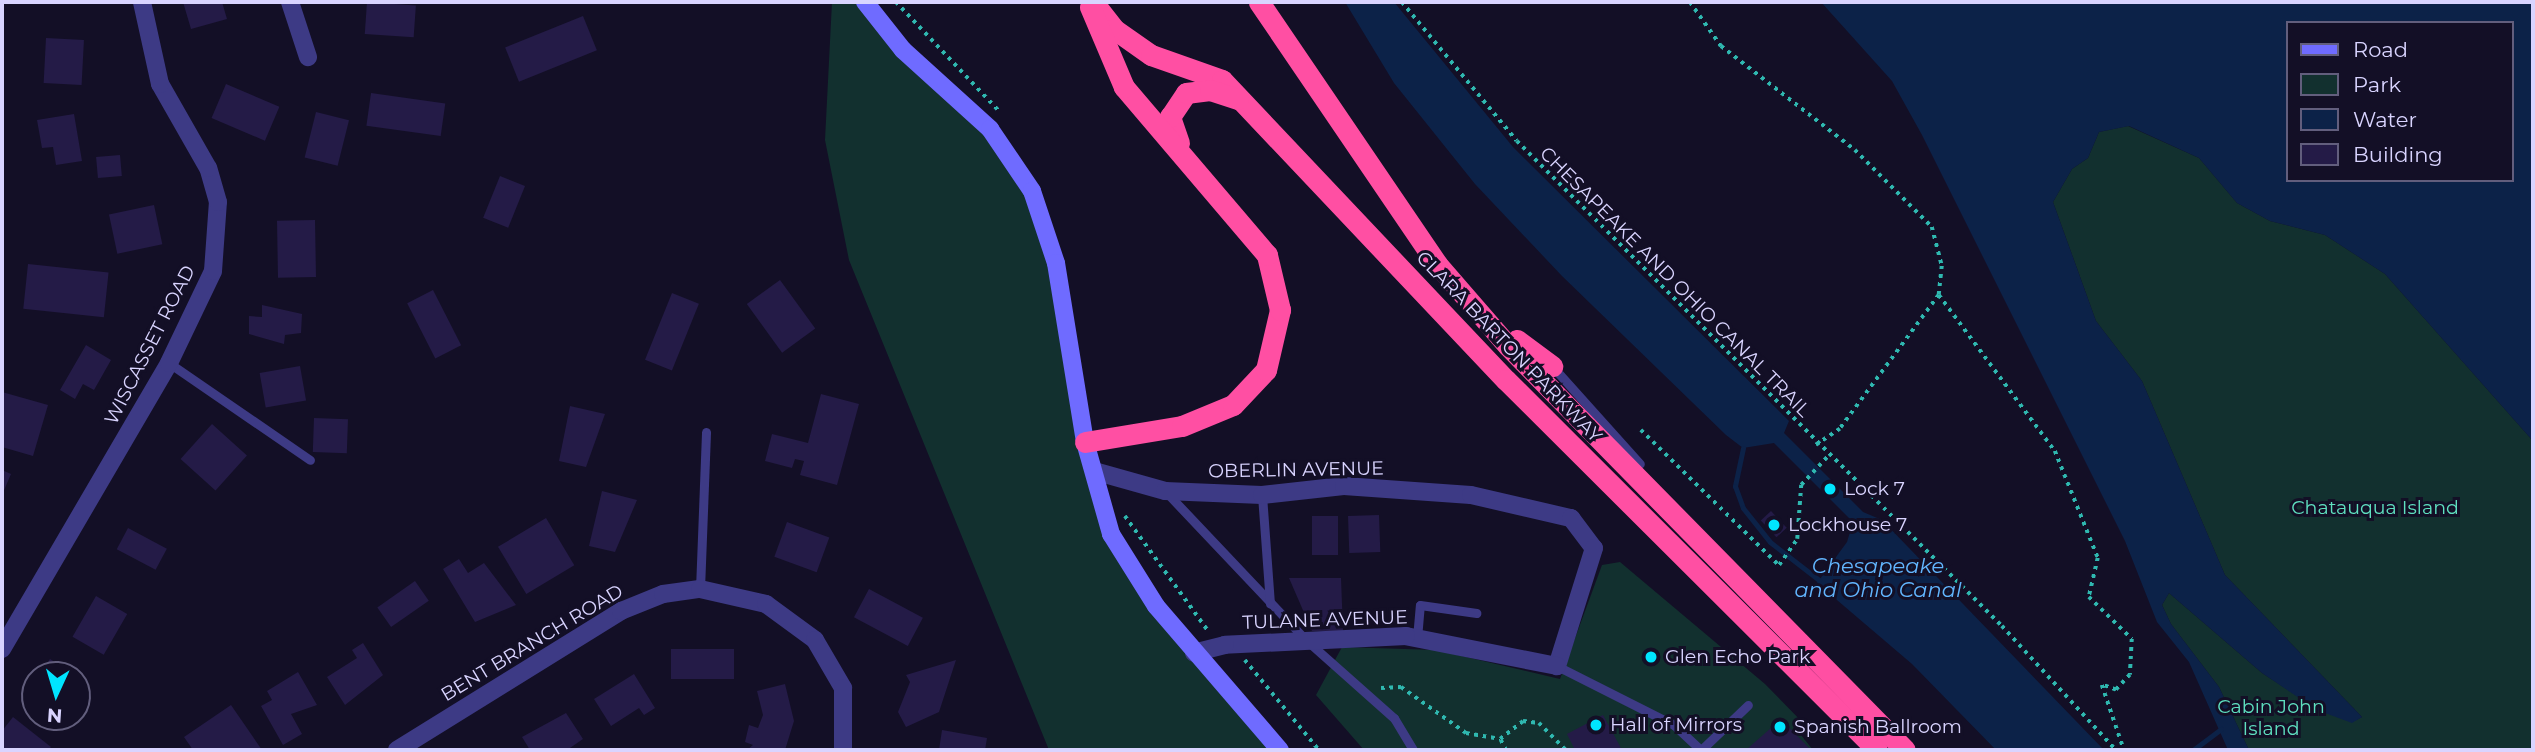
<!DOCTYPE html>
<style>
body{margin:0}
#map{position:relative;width:2535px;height:752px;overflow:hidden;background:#130f26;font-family:Montserrat,sans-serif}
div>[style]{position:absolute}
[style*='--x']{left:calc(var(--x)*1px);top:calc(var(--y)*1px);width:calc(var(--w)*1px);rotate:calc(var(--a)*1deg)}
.green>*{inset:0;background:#12302f}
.water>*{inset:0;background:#0c2248}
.stream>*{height:5px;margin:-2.5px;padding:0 2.5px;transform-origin:2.5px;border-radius:2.5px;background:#0c2248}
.building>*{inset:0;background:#241b47;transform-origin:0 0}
.path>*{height:3.5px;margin-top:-1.75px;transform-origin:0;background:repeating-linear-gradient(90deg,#2fb8b0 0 3.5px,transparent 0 8.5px)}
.lane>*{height:9px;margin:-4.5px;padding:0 4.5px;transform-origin:4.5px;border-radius:4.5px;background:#3d3a85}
.street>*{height:18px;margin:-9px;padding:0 9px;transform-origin:9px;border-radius:9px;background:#3d3a85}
.secondary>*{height:18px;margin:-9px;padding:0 9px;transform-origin:9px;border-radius:9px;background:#6f6bff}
.highway>*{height:21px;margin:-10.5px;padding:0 10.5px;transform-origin:10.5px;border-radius:10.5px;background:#ff4fa3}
.dots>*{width:19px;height:19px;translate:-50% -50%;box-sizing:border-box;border:4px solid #130f26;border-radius:50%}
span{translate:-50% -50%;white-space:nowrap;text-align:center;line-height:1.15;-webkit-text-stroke:6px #130f26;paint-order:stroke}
.street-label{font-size:19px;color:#d9d4ff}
.poi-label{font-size:19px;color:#d9d4ff}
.left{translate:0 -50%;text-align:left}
.park-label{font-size:19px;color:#5fe0c0}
.water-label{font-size:21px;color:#62b6ff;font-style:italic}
.frame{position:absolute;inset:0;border:4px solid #d9d4ff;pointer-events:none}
.legend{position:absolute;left:2286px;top:21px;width:228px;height:161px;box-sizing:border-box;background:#130f26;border:2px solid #625e7d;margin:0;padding:9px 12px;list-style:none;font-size:21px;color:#d9d4ff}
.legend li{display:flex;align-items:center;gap:14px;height:35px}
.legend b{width:35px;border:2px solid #625e7d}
.north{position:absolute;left:21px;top:661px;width:70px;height:70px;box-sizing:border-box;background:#130f26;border:2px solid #625e7d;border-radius:50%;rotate:184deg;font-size:19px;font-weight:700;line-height:28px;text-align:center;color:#d9d4ff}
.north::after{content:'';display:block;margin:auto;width:24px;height:32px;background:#00e5ff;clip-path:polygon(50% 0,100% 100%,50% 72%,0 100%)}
</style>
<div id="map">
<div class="green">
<i style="clip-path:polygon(832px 2px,865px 2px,990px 129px,1032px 191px,1111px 534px,1156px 606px,1280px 750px,1049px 750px,849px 260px,825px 140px)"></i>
<i style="clip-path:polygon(2128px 126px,2199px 158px,2237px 203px,2270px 221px,2325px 235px,2385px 274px,2533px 441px,2533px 750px,2249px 750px,2219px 687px,2171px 624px,2162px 605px,2169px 593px,2262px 673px,2317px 709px,2352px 722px,2362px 717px,2225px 575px,2142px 381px,2096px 321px,2053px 202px,2072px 169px,2088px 158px,2099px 132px)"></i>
<i style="clip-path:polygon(1620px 562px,1765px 684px,1808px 728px,1801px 735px,1813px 750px,1364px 750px,1316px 695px,1342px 647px,1436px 650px,1560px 679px,1602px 565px)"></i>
</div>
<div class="water">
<i style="clip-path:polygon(1345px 2px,1394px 2px,1513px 147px,1789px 421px,1784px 433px,1863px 512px,1882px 520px,2104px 750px,1996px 750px,1912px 664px,1817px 583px,1847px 542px,1853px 522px,1774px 443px,1743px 448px,1726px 435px,1562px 276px,1475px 184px,1394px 83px)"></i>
<i style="clip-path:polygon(evenodd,1821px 2px,2533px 2px,2533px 441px,2385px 274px,2325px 235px,2270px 221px,2237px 203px,2199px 158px,2129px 126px,2099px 132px,2088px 158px,2072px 169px,2053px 202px,2096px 321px,2142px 381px,2225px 575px,2362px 717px,2352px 723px,2317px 710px,2262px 673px,2169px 593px,2162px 605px,2171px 624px,2219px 687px,2249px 750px,2228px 750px,2189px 662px,2157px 622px,2125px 541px,1922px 135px,1892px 81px,1821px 2px,2288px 23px,2512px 23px,2512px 180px,2288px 180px,2288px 23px)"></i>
</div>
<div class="stream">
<i style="--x:1743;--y:448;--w:39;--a:102"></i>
<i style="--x:1735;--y:486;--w:23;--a:70"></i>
<i style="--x:1743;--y:508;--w:43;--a:51.5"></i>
<i style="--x:1770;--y:542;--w:62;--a:37.8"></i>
<i style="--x:2193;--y:750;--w:35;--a:-37"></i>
</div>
<div class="building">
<i style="clip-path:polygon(183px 2px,222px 2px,227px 19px,191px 29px)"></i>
<i style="left:367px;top:2px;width:49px;height:32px;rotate:4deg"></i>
<i style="left:583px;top:16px;width:37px;height:84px;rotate:68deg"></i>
<i style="left:46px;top:38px;width:38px;height:45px;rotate:3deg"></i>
<i style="left:226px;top:84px;width:58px;height:37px;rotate:23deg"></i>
<i style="left:371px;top:93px;width:75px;height:33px;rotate:8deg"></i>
<i style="left:316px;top:112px;width:34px;height:47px;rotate:14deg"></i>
<i style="clip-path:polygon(74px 114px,82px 161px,56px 165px,53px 147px,42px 148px,37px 120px)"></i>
<i style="left:120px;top:155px;width:21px;height:24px;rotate:85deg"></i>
<i style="left:500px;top:176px;width:27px;height:45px;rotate:22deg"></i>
<i style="left:154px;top:205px;width:40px;height:46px;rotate:78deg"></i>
<i style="left:315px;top:220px;width:57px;height:38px;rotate:89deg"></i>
<i style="left:28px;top:264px;width:81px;height:45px;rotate:6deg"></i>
<i style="left:780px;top:280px;width:60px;height:41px;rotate:54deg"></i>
<i style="left:433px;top:290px;width:62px;height:29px;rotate:63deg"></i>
<i style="left:672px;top:293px;width:29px;height:72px;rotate:22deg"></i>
<i style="clip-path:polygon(262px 305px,302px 314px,301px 333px,285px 335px,284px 344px,249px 334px,249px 316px,262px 317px)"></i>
<i style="clip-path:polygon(86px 345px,111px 360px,94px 390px,83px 384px,75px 399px,60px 390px)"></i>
<i style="left:300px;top:366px;width:35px;height:41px;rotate:80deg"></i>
<i style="clip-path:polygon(2px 392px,48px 405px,33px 456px,2px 447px)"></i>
<i style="clip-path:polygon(821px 394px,859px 404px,837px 485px,800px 475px,804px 461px,795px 459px,792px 468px,765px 461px,772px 434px,808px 443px)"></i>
<i style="clip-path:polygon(570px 406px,605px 414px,586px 467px,559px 461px)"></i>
<i style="left:314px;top:418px;width:34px;height:34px;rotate:2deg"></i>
<i style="left:212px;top:424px;width:47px;height:47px;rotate:42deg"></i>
<i style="clip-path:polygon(2px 470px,11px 474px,2px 495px)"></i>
<i style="clip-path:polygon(602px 491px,637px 500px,615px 552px,589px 546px)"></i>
<i style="left:1771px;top:511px;width:23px;height:14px;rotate:47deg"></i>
<i style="left:1379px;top:515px;width:37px;height:31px;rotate:88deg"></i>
<i style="left:1312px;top:516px;width:26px;height:39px"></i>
<i style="left:546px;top:518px;width:55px;height:56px;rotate:59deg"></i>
<i style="left:787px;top:522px;width:45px;height:37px;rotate:20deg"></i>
<i style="left:128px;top:528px;width:44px;height:24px;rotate:28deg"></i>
<i style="clip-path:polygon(459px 559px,468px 573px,484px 563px,516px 605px,475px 622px,443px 569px)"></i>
<i style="clip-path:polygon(1289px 578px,1341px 578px,1343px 631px,1312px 631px)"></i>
<i style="left:415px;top:581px;width:24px;height:46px;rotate:55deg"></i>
<i style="left:869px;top:589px;width:61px;height:32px;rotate:28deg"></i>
<i style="left:96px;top:596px;width:36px;height:47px;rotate:30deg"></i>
<i style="clip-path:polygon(363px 643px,383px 675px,345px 705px,327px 677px,357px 658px,352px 650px)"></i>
<i style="left:671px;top:649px;width:63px;height:30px"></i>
<i style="clip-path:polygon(50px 659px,75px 675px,40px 675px)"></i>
<i style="clip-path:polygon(956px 660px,939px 712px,906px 727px,898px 712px,910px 682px,906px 675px)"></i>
<i style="clip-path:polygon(298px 672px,317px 705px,291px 714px,302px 734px,283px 745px,261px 706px,272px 700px,267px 691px)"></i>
<i style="clip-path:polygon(634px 674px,655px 708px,644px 715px,639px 708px,611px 726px,594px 699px)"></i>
<i style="clip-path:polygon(77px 676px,84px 680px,77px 693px)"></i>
<i style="clip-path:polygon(35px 683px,35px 699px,28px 695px)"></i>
<i style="clip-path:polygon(785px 684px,794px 721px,785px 750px,747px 750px,753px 745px,745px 742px,749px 725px,758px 728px,763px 715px,757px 691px)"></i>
<i style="clip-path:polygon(231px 705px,262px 750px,193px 750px,184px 737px)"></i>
<i style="clip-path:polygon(566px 713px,583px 739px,567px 750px,530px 750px,522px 737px)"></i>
<i style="clip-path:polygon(1603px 715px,1622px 750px,1575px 750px,1567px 734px)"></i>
<i style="clip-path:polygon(13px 717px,51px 747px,48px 750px,2px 750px,2px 731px)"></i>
<i style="clip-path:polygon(1781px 719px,1811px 750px,1746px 750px)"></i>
<i style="clip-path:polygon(942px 730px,987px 738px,985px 750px,939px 750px)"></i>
</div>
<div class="path">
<i style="--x:896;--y:2;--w:151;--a:46.6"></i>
<i style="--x:1402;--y:2;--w:180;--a:50.4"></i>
<i style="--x:1517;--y:141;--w:686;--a:45"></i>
<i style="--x:2002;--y:626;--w:168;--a:47.4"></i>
<i style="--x:1690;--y:2;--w:54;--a:54.8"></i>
<i style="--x:1721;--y:46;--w:170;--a:37.8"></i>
<i style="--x:1855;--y:150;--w:109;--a:45"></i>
<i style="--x:1932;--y:227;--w:40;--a:75.6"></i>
<i style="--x:1942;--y:266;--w:29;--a:96"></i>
<i style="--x:1939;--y:295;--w:167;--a:126.5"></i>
<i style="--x:1840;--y:429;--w:29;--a:146"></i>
<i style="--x:1939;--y:295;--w:194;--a:53.4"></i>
<i style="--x:2055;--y:451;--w:115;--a:68.1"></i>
<i style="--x:2098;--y:558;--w:40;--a:103"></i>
<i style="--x:2089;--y:597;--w:60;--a:44.3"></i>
<i style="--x:2132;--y:639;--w:36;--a:93"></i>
<i style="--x:2130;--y:675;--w:21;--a:133"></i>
<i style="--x:2116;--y:690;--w:15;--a:-160"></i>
<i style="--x:2102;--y:685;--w:69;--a:71.3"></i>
<i style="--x:1641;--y:430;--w:193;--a:44.4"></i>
<i style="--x:1779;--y:565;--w:32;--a:-55"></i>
<i style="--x:1797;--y:539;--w:54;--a:-85.8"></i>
<i style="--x:1801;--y:485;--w:38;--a:-47"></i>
<i style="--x:1125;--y:516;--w:143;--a:54.1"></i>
<i style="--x:1245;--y:660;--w:117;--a:50.6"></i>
<i style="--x:1381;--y:688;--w:20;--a:-3"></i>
<i style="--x:1401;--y:687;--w:80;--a:35.3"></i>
<i style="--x:1466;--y:733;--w:35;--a:10"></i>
<i style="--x:1500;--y:739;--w:29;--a:-38"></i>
<i style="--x:1523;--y:721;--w:16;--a:7"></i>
<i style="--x:1539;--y:723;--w:38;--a:45"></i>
<i style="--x:1501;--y:740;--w:11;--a:63"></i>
</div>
<div class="lane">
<i style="--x:169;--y:363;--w:171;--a:34.5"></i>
<i style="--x:1553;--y:367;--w:130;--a:48.1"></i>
<i style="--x:1166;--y:492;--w:204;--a:46.6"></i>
<i style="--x:1306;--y:640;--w:118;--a:41.6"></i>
<i style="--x:1394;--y:718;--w:37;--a:59"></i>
<i style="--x:1262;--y:495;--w:109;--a:85.8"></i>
<i style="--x:700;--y:589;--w:157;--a:-87.8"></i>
<i style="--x:1417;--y:638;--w:33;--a:-85"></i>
<i style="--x:1420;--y:605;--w:57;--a:8.1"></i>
<i style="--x:1557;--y:666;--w:131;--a:26.8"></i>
<i style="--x:1674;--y:725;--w:37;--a:43"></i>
<i style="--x:1701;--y:750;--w:65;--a:-43.8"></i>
</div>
<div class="street">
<i style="--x:290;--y:2;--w:58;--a:71.9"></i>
<i style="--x:1094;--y:471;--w:74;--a:15.7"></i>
<i style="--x:1165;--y:491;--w:97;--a:2.4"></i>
<i style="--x:1262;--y:495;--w:82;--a:-6.3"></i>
<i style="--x:1344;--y:486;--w:127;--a:4.1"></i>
<i style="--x:1471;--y:495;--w:103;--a:13"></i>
<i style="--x:1571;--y:518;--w:38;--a:53"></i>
<i style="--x:1594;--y:548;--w:124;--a:107.4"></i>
<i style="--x:1557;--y:666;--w:154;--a:-168.8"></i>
<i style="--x:1406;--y:636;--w:181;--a:177.2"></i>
<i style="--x:1225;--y:645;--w:32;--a:166"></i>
<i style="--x:2;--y:649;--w:331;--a:-59.7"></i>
<i style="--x:169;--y:363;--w:102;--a:-64.4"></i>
<i style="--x:213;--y:271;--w:69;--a:-85.9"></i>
<i style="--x:218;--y:202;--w:35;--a:-106"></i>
<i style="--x:208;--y:168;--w:97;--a:-119.7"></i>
<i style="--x:160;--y:84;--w:84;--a:-102.4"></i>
<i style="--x:397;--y:750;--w:264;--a:-31.8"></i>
<i style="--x:621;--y:611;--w:45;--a:-22"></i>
<i style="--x:663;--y:594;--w:37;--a:-8"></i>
<i style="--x:700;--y:589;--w:68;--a:12.8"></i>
<i style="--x:766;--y:604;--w:61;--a:36.3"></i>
<i style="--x:815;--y:640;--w:56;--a:59.7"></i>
<i style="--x:843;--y:688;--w:62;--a:90"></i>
</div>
<div class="secondary">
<i style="--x:865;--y:2;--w:61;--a:51.6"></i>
<i style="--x:903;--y:50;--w:118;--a:42.2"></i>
<i style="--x:990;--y:129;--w:75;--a:55.9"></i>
<i style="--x:1032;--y:191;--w:76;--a:71.6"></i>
<i style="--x:1056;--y:263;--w:181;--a:80.8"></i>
<i style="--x:1085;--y:442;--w:96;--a:74.2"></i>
<i style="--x:1111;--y:534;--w:85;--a:58"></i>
<i style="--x:1156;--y:606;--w:190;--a:49.3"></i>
</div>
<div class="highway">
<i style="--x:1093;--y:2;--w:34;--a:52"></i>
<i style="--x:1114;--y:29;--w:45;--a:35.1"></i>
<i style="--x:1151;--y:55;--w:75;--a:19.4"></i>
<i style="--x:1222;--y:80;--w:413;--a:46.6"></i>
<i style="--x:1506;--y:380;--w:524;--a:44.92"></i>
<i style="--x:1259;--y:2;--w:317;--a:55.8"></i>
<i style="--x:1437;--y:264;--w:108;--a:49.1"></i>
<i style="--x:1508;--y:346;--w:566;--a:45.5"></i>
<i style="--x:1179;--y:143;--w:28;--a:-109"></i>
<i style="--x:1170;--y:117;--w:29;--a:-56"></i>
<i style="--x:1186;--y:93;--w:24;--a:-7"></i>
<i style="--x:1210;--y:90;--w:29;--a:18"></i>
<i style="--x:1517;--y:340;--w:44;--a:36.6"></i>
<i style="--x:1085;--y:442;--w:98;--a:-9.4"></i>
<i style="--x:1182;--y:426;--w:55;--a:-22.4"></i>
<i style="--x:1233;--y:405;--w:48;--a:-46.7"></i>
<i style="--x:1266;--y:370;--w:62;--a:-76.9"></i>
<i style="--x:1280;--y:310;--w:57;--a:-103.3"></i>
<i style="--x:1267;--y:255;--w:221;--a:-130.4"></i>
<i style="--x:1124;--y:87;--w:87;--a:-113"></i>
</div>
<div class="dots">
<i style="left:1830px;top:489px;background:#00e5ff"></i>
<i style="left:1774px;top:525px;background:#00e5ff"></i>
<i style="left:1651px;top:657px;background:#00e5ff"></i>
<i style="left:1596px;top:725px;background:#00e5ff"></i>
<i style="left:1780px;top:727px;background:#00e5ff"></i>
</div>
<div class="street-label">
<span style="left:1675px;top:282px;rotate:45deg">CHESAPEAKE AND OHIO CANAL TRAIL</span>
<span style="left:150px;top:345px;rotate:-63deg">WISCASSET ROAD</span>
<span style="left:1509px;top:347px;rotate:46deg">CLARA BARTON PARKWAY</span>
<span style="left:1296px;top:470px;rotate:-1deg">OBERLIN AVENUE</span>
<span style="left:1325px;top:620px;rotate:-2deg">TULANE AVENUE</span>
<span style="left:532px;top:643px;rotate:-31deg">BENT BRANCH ROAD</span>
</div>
<div class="poi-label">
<span class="left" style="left:1844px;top:489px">Lock 7</span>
<span class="left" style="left:1788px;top:525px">Lockhouse 7</span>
<span class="left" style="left:1665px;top:657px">Glen Echo Park</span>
<span class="left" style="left:1610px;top:725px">Hall of Mirrors</span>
<span class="left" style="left:1794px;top:727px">Spanish Ballroom</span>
</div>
<div class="park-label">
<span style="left:2375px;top:508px">Chatauqua Island</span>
<span style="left:2271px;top:718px">Cabin John<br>Island</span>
</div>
<div class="water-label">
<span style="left:1878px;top:578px">Chesapeake<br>and Ohio Canal</span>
</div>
<div class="frame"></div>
<ul class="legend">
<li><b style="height:9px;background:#6f6bff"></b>Road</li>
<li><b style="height:19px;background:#12302f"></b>Park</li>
<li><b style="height:19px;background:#0c2248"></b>Water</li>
<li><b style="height:19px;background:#241b47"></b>Building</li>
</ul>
<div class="north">N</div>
</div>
